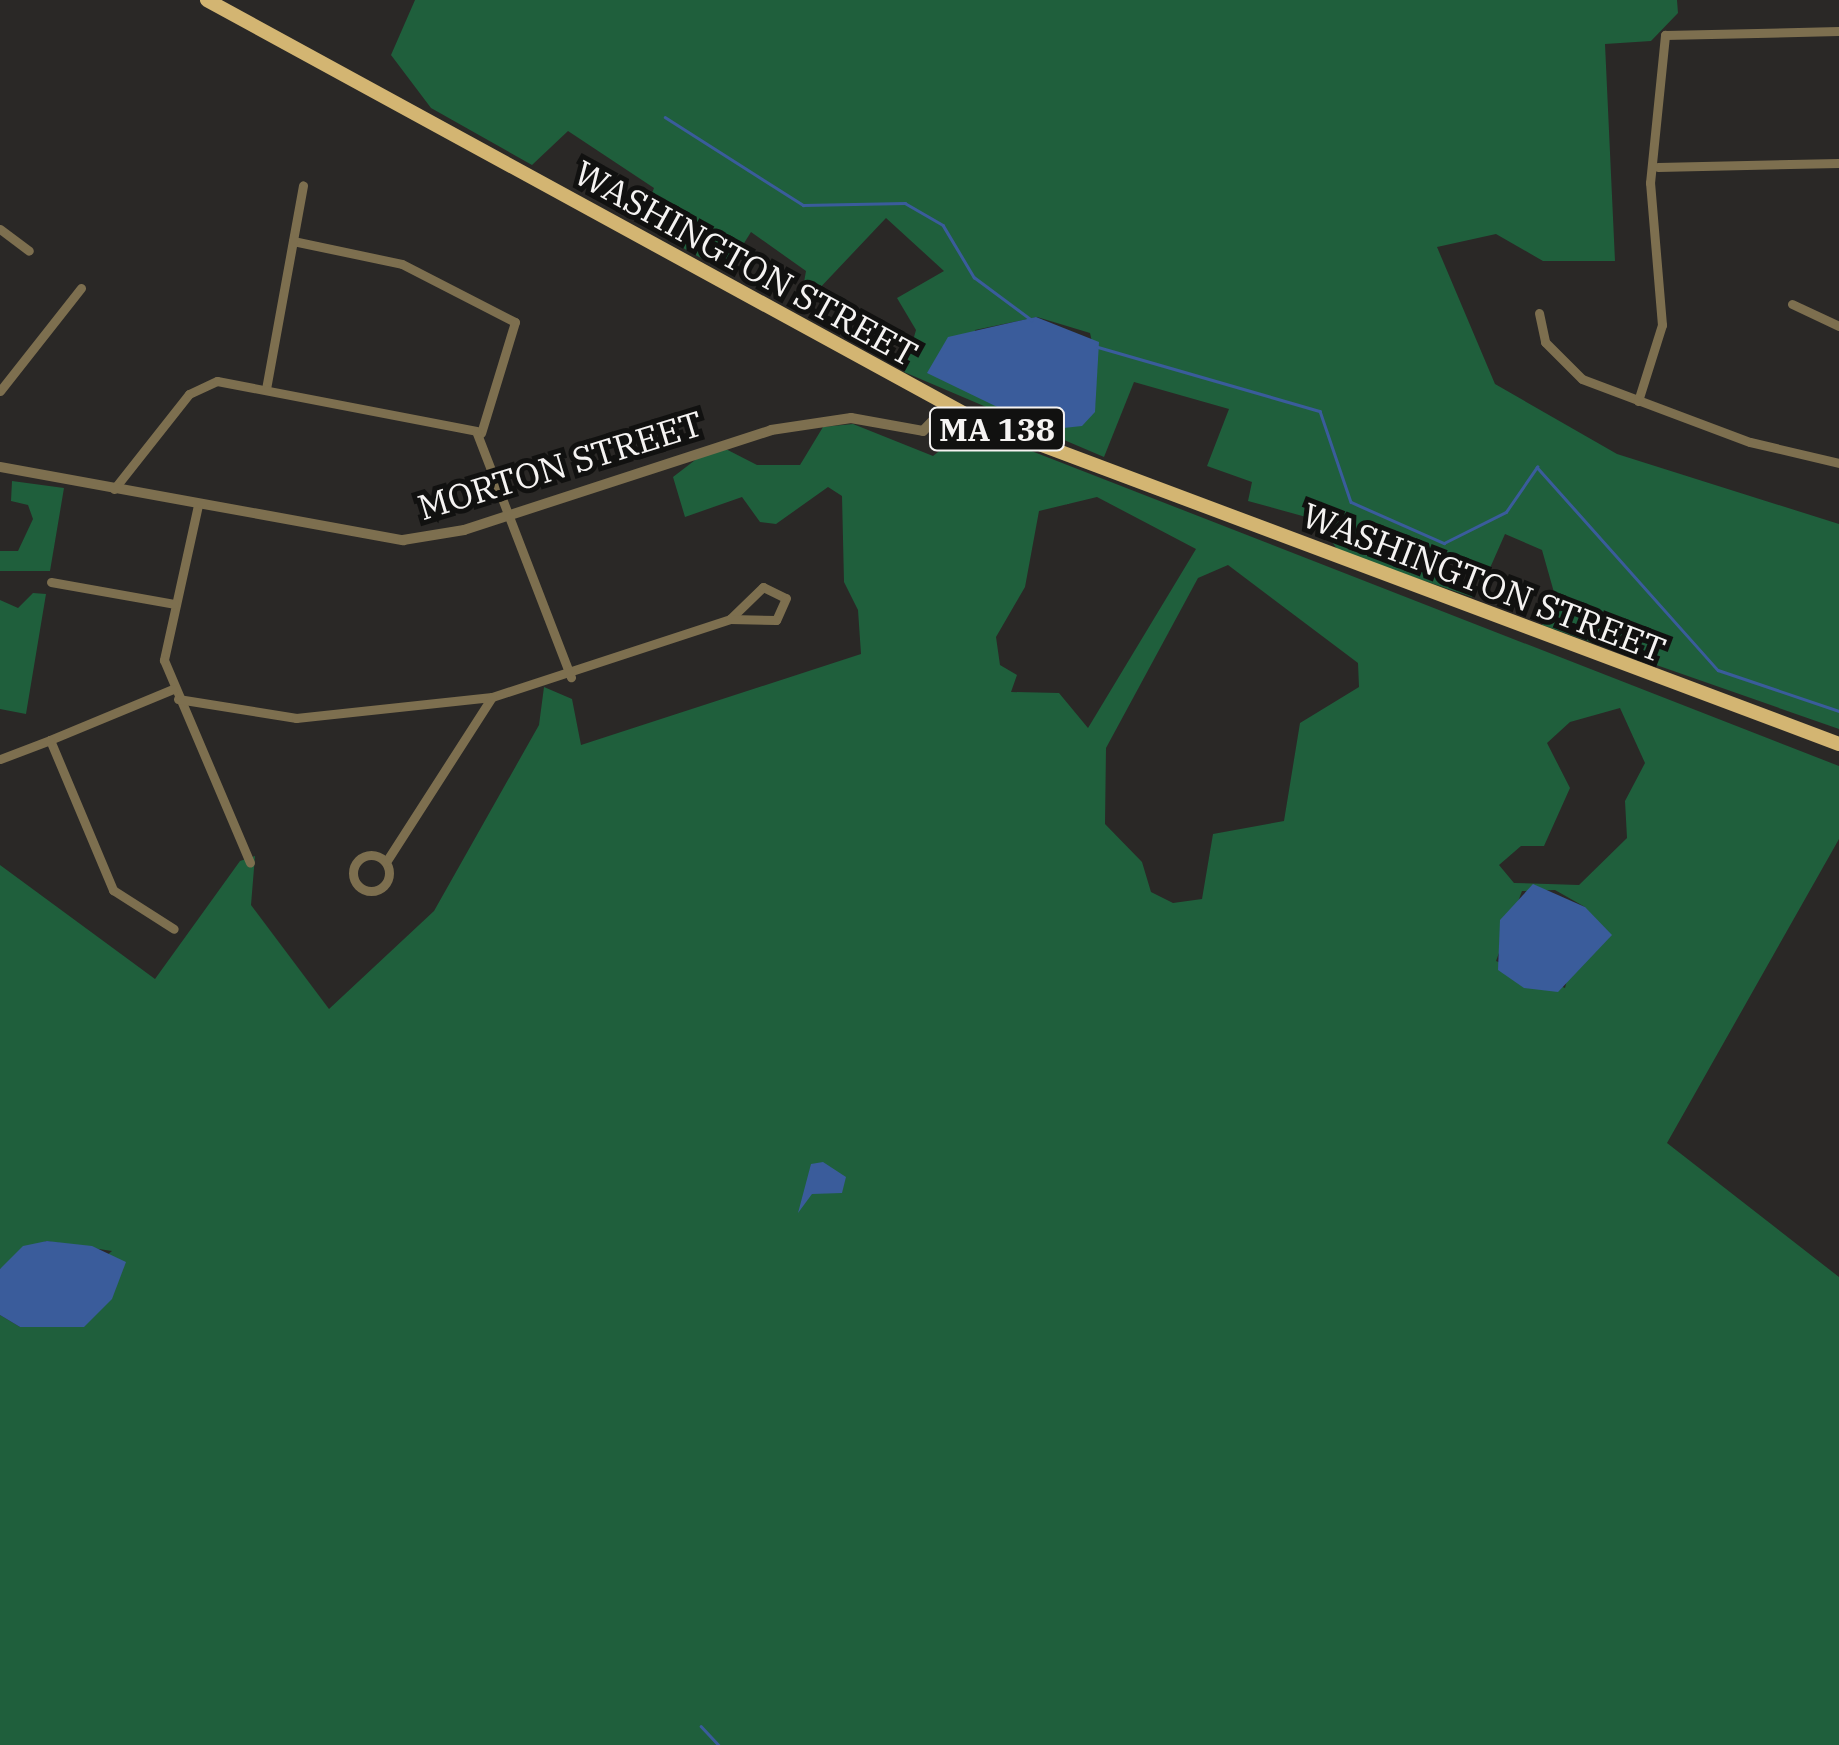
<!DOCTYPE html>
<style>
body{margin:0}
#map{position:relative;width:1839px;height:1745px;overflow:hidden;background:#2a2826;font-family:"IBM Plex Serif",serif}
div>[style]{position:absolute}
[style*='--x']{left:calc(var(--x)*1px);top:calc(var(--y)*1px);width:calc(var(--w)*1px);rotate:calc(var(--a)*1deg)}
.forest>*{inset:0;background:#1f5f3c}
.water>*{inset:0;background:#3a5c9b}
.stream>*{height:2.5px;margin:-1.25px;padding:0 1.25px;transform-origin:1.25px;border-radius:1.25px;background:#3a5c9b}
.minor>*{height:9px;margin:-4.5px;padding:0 4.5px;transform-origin:4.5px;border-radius:4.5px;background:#7d6f4f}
.minor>.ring{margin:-4.5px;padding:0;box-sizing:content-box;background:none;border:9px solid #7d6f4f;border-radius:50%}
.tertiary>*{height:10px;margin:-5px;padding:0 5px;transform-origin:5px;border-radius:5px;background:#7d6f4f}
.primary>*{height:14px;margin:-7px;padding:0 7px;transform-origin:7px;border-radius:7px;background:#d3b572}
span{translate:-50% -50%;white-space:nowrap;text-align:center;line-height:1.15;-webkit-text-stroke:10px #111110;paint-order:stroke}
.shield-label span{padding:2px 8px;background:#111110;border:2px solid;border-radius:8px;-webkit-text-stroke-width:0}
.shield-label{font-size:32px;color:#f5f3f2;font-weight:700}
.street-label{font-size:35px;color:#f5f3f2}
</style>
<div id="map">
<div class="forest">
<i style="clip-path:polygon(evenodd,415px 0,1677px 0,1678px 13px,1651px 41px,1605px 44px,1615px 261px,1543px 261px,1496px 234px,1437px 247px,1495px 384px,1617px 454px,1839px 524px,1839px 729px,1542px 625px,1555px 596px,1542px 550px,1505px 534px,1490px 568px,1445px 556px,1440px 575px,1477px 588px,1472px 597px,1339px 552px,1317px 520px,1248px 501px,1252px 482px,1207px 466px,1229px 409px,1134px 382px,1104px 457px,904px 372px,916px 330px,897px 298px,944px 271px,886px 218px,799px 310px,806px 271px,751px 232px,726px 272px,640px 224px,654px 188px,568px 131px,532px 165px,431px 108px,391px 55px,415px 0,1037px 317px,1090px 333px,1096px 360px,1095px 405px,1054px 433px,987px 398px,975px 330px,1037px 317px)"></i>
<i style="clip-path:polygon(evenodd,853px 424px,933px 456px,970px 427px,1839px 766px,1839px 839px,1667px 1143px,1839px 1277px,1839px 1745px,0 1745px,0 1315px,20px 1327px,112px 1251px,46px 1241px,0 1269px,0 865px,155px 979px,240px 861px,255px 856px,251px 905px,329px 1009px,434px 911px,539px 725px,544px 687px,572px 699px,581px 745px,861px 654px,858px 610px,844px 582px,842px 496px,828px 487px,776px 524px,760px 522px,742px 497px,685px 517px,673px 477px,716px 444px,757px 465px,800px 465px,823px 427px,853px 424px,1097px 497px,1196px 549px,1088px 728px,1059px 693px,1011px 692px,1017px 675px,1000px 665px,996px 637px,1025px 587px,1039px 511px,1097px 497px,853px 424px,1228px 565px,1358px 663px,1359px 687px,1300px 723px,1284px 821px,1213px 834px,1202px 899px,1173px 903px,1151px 892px,1142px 862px,1105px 824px,1106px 748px,1198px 578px,1228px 565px,853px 424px,1620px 708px,1645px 763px,1625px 801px,1627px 838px,1579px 885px,1514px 883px,1499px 865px,1521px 846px,1544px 846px,1570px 788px,1547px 743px,1570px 722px,1620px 708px,853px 424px,1555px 890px,1585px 907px,1565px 988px,1496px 961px,1522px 891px,1555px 890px)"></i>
<i style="clip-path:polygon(12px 481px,64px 488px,50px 571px,0 571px,0 551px,18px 551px,33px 519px,28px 505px,11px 501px)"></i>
<i style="clip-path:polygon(33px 593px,46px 594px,26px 714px,0 709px,0 600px,18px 608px)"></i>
</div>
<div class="water">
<i style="clip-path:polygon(1036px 317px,1099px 342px,1095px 412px,1082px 426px,1045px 430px,927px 373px,948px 337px)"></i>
<i style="clip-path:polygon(1533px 884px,1585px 907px,1612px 935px,1558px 992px,1524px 988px,1498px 970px,1500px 920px)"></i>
<i style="clip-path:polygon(823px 1162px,846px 1177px,842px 1193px,812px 1194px,798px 1213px,811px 1164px)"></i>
<i style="clip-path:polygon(47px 1241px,92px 1246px,126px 1262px,112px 1299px,84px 1327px,20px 1327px,0 1315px,0 1269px,23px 1246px)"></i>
</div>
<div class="stream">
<i style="--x:665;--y:117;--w:164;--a:32.5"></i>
<i style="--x:803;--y:205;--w:102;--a:-1.1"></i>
<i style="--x:905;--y:203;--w:44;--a:30.1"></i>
<i style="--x:943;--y:225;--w:61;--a:59.2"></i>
<i style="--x:974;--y:277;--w:72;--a:36.6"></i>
<i style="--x:1098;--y:347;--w:231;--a:16.1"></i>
<i style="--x:1320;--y:411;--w:96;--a:71.2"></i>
<i style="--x:1351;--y:502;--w:102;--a:23.8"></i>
<i style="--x:1444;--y:543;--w:69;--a:-26.6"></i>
<i style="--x:1506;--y:512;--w:55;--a:-55.4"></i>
<i style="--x:1537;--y:467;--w:272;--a:48.3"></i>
<i style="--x:1718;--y:670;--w:128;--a:18.7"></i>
<i style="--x:701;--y:1726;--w:26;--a:47"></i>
</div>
<div class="minor">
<i style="--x:1658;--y:167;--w:181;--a:-1.3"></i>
<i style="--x:0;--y:229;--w:36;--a:37"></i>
<i style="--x:293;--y:241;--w:111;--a:11.9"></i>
<i style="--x:402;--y:264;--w:127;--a:27.2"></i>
<i style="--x:515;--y:322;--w:116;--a:107"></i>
<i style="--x:1792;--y:304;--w:52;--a:25.1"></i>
<i style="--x:1539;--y:313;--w:30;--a:78"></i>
<i style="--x:1545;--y:342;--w:52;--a:45"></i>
<i style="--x:1582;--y:379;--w:179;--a:20.6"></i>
<i style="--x:1750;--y:442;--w:91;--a:13.3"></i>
<i style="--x:266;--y:389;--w:207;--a:-79.7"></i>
<i style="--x:0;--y:391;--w:131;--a:-51.8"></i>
<i style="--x:1638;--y:401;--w:80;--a:-72.5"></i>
<i style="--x:1662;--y:325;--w:143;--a:-94.8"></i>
<i style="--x:1650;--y:183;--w:149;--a:-84.2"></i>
<i style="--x:1665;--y:35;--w:174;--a:-1.3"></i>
<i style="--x:114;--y:489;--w:121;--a:-51.7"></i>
<i style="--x:189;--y:394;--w:31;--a:-25"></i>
<i style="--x:217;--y:381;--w:264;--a:10.9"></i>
<i style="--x:476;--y:431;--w:264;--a:68.9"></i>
<i style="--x:198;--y:505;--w:159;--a:102.4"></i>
<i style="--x:164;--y:660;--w:220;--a:67"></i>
<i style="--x:51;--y:582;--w:125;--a:10.1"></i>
<i style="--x:173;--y:689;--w:133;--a:157.5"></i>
<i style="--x:50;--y:740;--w:163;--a:67.2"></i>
<i style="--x:113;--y:890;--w:72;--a:32.6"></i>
<i style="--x:178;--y:699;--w:120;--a:9.1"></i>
<i style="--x:296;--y:718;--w:197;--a:-6.1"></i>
<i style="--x:492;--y:697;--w:250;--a:-18.1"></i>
<i style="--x:730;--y:619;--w:46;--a:-44.1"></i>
<i style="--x:763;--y:587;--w:25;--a:26"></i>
<i style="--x:786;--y:598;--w:24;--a:114"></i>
<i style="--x:776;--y:620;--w:46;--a:-178.8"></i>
<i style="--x:0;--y:759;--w:53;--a:-20.8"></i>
<i class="ring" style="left:353px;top:855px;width:27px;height:27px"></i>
<i style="--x:386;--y:862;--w:196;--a:-57.3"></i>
</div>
<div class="tertiary">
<i style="--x:0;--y:467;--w:410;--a:10.3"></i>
<i style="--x:403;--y:540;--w:62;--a:-9.3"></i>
<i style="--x:464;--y:530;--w:323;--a:-18"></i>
<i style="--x:771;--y:430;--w:81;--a:-8.5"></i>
<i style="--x:851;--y:418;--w:73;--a:10.2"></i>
<i style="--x:923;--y:431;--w:35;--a:-46"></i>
</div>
<div class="primary">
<i style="--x:207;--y:0;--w:878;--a:28.64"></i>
<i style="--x:978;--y:421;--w:920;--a:20.56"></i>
</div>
<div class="shield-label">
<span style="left:997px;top:429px">MA 138</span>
</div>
<div class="street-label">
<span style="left:746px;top:263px;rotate:29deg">WASHINGTON STREET</span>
<span style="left:560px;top:465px;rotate:-17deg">MORTON STREET</span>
<span style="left:1484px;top:582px;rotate:21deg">WASHINGTON STREET</span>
</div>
</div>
